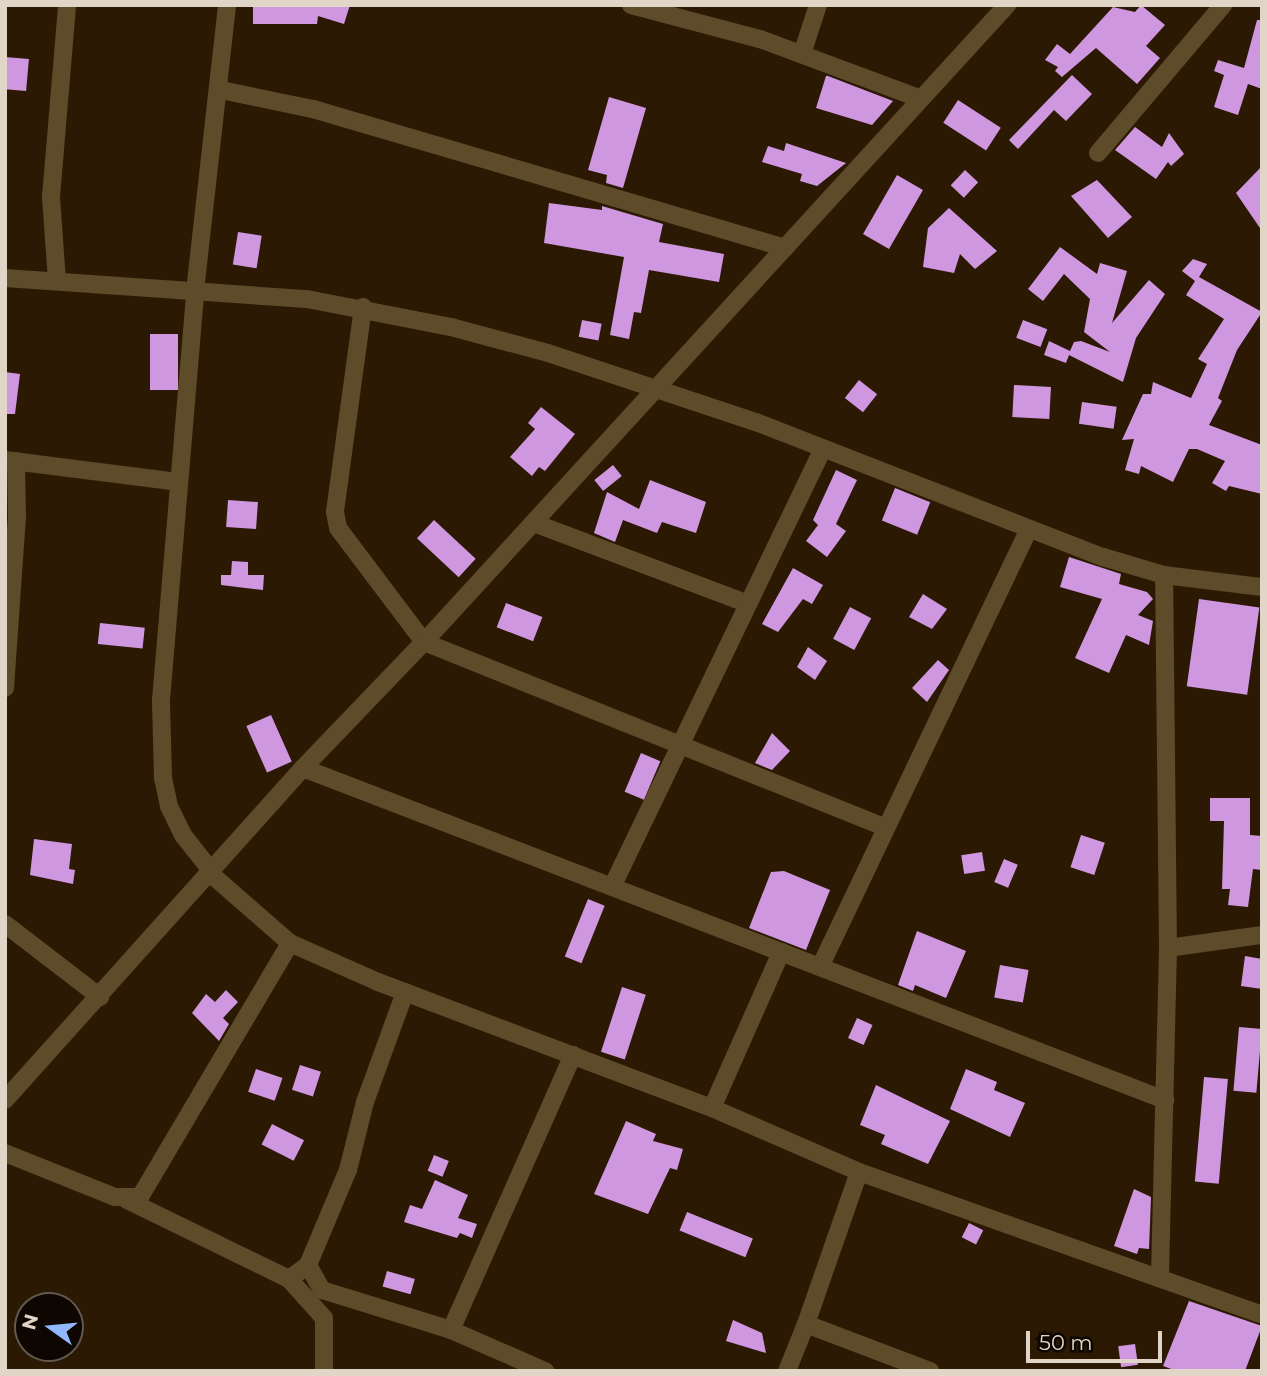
<!DOCTYPE html>
<style>
body{margin:0}
#map{position:relative;width:1267px;height:1376px;overflow:hidden;background:#2b1903;font-family:Montserrat,sans-serif}
div>[style]{position:absolute}
[style*='--x']{left:calc(var(--x)*1px);top:calc(var(--y)*1px);width:calc(var(--w)*1px);rotate:calc(var(--a)*1deg)}
.building>*{inset:0;background:#cf97e0;transform-origin:0 0}
.minor>*{height:18px;margin:-9px;padding:0 9px;transform-origin:9px;border-radius:9px;background:#5d4b2a}
span{translate:-50% -50%;white-space:nowrap;text-align:center;line-height:1.15;-webkit-text-stroke:7px #0d0601;paint-order:stroke}
.frame{position:absolute;inset:0;border:7px solid #e1d5c8;pointer-events:none}
.north{position:absolute;left:14px;top:1292px;width:70px;height:70px;box-sizing:border-box;background:#0d0601;border:2px solid #625951;border-radius:50%;rotate:285deg;font-size:19px;font-weight:700;line-height:28px;text-align:center;color:#e1d5c8}
.north::after{content:'';display:block;margin:auto;width:24px;height:32px;background:#91b8fd;clip-path:polygon(50% 0,100% 100%,50% 72%,0 100%)}
.scale{position:absolute;left:1026px;top:1331px;width:136px;height:32px;box-sizing:border-box;border:4px solid #e1d5c8;border-top:0;padding-left:9px;font-size:21px;line-height:24px;white-space:nowrap;color:#e1d5c8;-webkit-text-stroke:5px #0d0601;paint-order:stroke}
</style>
<div id="map">
<div class="building">
<i style="clip-path:polygon(253px 5px,350px 5px,344px 24px,318px 16px,317px 24px,253px 24px)"></i>
<i style="clip-path:polygon(1141px 5px,1165px 25px,1146px 46px,1160px 58px,1137px 84px,1096px 48px,1062px 77px,1055px 71px,1058px 67px,1045px 60px,1057px 44px,1070px 54px,1113px 7px,1135px 12px)"></i>
<i style="clip-path:polygon(1257px 20px,1262px 20px,1262px 89px,1248px 84px,1238px 115px,1214px 107px,1224px 75px,1214px 71px,1218px 60px,1244px 68px)"></i>
<i style="left:5px;top:57px;width:24px;height:32px;rotate:5deg"></i>
<i style="clip-path:polygon(1072px 75px,1092px 94px,1066px 121px,1054px 110px,1018px 149px,1009px 140px)"></i>
<i style="clip-path:polygon(826px 76px,828px 76px,893px 101px,872px 125px,816px 108px)"></i>
<i style="clip-path:polygon(609px 97px,646px 108px,623px 188px,606px 183px,607px 175px,588px 170px)"></i>
<i style="left:958px;top:100px;width:51px;height:27px;rotate:33deg"></i>
<i style="clip-path:polygon(1135px 127px,1162px 147px,1169px 133px,1184px 154px,1171px 166px,1168px 162px,1156px 179px,1115px 150px)"></i>
<i style="clip-path:polygon(786px 143px,846px 163px,817px 186px,800px 181px,802px 174px,762px 162px,768px 146px,784px 151px)"></i>
<i style="clip-path:polygon(1262px 166px,1262px 231px,1236px 193px)"></i>
<i style="left:965px;top:170px;width:18px;height:21px;rotate:43deg"></i>
<i style="left:897px;top:175px;width:30px;height:68px;rotate:30deg"></i>
<i style="clip-path:polygon(1097px 180px,1132px 217px,1108px 238px,1071px 196px)"></i>
<i style="clip-path:polygon(549px 203px,602px 210px,602px 206px,663px 224px,659px 242px,724px 254px,719px 282px,649px 270px,641px 313px,634px 312px,629px 339px,610px 335px,624px 257px,544px 243px)"></i>
<i style="clip-path:polygon(949px 208px,997px 251px,975px 269px,960px 254px,954px 273px,923px 267px,928px 228px)"></i>
<i style="left:238px;top:232px;width:24px;height:33px;rotate:9deg"></i>
<i style="clip-path:polygon(1060px 247px,1097px 274px,1100px 263px,1127px 271px,1112px 323px,1149px 280px,1165px 294px,1136px 338px,1123px 382px,1069px 355px,1066px 363px,1044px 355px,1049px 341px,1070px 351px,1074px 342px,1081px 341px,1110px 352px,1084px 332px,1090px 299px,1064px 274px,1043px 301px,1028px 289px)"></i>
<i style="clip-path:polygon(1193px 259px,1207px 264px,1199px 277px,1262px 312px,1237px 350px,1218px 398px,1222px 401px,1209px 425px,1262px 445px,1262px 494px,1229px 486px,1226px 491px,1212px 483px,1225px 461px,1197px 449px,1189px 449px,1173px 482px,1141px 466px,1139px 474px,1125px 470px,1134px 439px,1122px 440px,1143px 394px,1151px 394px,1153px 382px,1191px 398px,1207px 364px,1198px 359px,1224px 319px,1186px 295px,1195px 281px,1182px 271px)"></i>
<i style="left:582px;top:320px;width:20px;height:17px;rotate:11deg"></i>
<i style="left:1023px;top:320px;width:26px;height:19px;rotate:21deg"></i>
<i style="left:150px;top:334px;width:28px;height:56px"></i>
<i style="clip-path:polygon(5px 372px,20px 374px,15px 414px,5px 414px)"></i>
<i style="left:859px;top:380px;width:23px;height:23px;rotate:38deg"></i>
<i style="left:1014px;top:385px;width:37px;height:32px;rotate:3deg"></i>
<i style="left:1082px;top:402px;width:35px;height:22px;rotate:8deg"></i>
<i style="clip-path:polygon(541px 407px,575px 434px,545px 471px,539px 467px,532px 476px,510px 457px,535px 429px,528px 423px)"></i>
<i style="left:613px;top:465px;width:14px;height:24px;rotate:51deg"></i>
<i style="clip-path:polygon(836px 470px,857px 480px,836px 524px,846px 531px,827px 557px,806px 541px,818px 525px,813px 520px)"></i>
<i style="clip-path:polygon(650px 480px,706px 502px,696px 533px,662px 522px,657px 533px,623px 520px,615px 542px,594px 533px,607px 492px,639px 509px)"></i>
<i style="left:895px;top:488px;width:38px;height:35px;rotate:22deg"></i>
<i style="left:228px;top:500px;width:30px;height:27px;rotate:4deg"></i>
<i style="left:434px;top:520px;width:57px;height:25px;rotate:43deg"></i>
<i style="clip-path:polygon(1069px 557px,1121px 574px,1119px 584px,1147px 592px,1153px 599px,1138px 615px,1153px 621px,1149px 645px,1126px 635px,1109px 673px,1075px 658px,1102px 599px,1060px 587px)"></i>
<i style="clip-path:polygon(232px 561px,248px 562px,248px 575px,264px 575px,263px 590px,221px 585px,221px 575px,231px 575px)"></i>
<i style="clip-path:polygon(793px 568px,823px 585px,812px 604px,803px 599px,778px 632px,762px 624px)"></i>
<i style="clip-path:polygon(923px 594px,947px 609px,932px 629px,909px 617px)"></i>
<i style="left:1199px;top:599px;width:61px;height:88px;rotate:8deg"></i>
<i style="left:506px;top:603px;width:39px;height:26px;rotate:21deg"></i>
<i style="left:850px;top:607px;width:24px;height:36px;rotate:28deg"></i>
<i style="left:100px;top:623px;width:45px;height:21px;rotate:6deg"></i>
<i style="clip-path:polygon(808px 647px,827px 661px,815px 680px,797px 667px)"></i>
<i style="clip-path:polygon(938px 660px,949px 670px,927px 702px,912px 688px)"></i>
<i style="left:271px;top:715px;width:51px;height:27px;rotate:66deg"></i>
<i style="clip-path:polygon(772px 733px,790px 751px,772px 770px,755px 763px)"></i>
<i style="left:641px;top:753px;width:21px;height:42px;rotate:23deg"></i>
<i style="clip-path:polygon(1210px 798px,1250px 798px,1250px 835px,1262px 836px,1262px 870px,1253px 869px,1248px 907px,1228px 905px,1230px 889px,1222px 889px,1224px 821px,1210px 821px)"></i>
<i style="left:1081px;top:835px;width:25px;height:34px;rotate:18deg"></i>
<i style="clip-path:polygon(34px 839px,72px 844px,69px 869px,75px 870px,73px 884px,30px 875px)"></i>
<i style="left:982px;top:852px;width:19px;height:21px;rotate:81deg"></i>
<i style="left:1004px;top:859px;width:15px;height:25px;rotate:23deg"></i>
<i style="clip-path:polygon(784px 871px,830px 890px,806px 950px,749px 928px,771px 872px)"></i>
<i style="left:588px;top:899px;width:18px;height:62px;rotate:22deg"></i>
<i style="clip-path:polygon(917px 931px,966px 951px,946px 998px,915px 985px,913px 991px,898px 985px)"></i>
<i style="clip-path:polygon(1245px 956px,1262px 959px,1262px 989px,1241px 986px)"></i>
<i style="left:1000px;top:965px;width:29px;height:33px;rotate:10deg"></i>
<i style="left:622px;top:987px;width:25px;height:68px;rotate:18deg"></i>
<i style="clip-path:polygon(226px 990px,238px 1002px,223px 1018px,229px 1024px,219px 1041px,192px 1013px,206px 994px,215px 1002px)"></i>
<i style="left:857px;top:1018px;width:17px;height:22px;rotate:24deg"></i>
<i style="left:1239px;top:1027px;width:23px;height:64px;rotate:5deg"></i>
<i style="left:300px;top:1065px;width:22px;height:26px;rotate:18deg"></i>
<i style="left:256px;top:1069px;width:28px;height:24px;rotate:19deg"></i>
<i style="clip-path:polygon(966px 1069px,997px 1082px,994px 1090px,1025px 1103px,1010px 1137px,950px 1109px)"></i>
<i style="left:1204px;top:1077px;width:24px;height:105px;rotate:5deg"></i>
<i style="clip-path:polygon(876px 1085px,950px 1121px,928px 1164px,881px 1144px,885px 1135px,860px 1125px)"></i>
<i style="clip-path:polygon(626px 1121px,656px 1134px,653px 1141px,683px 1149px,677px 1170px,670px 1168px,648px 1214px,594px 1194px)"></i>
<i style="left:272px;top:1124px;width:36px;height:23px;rotate:27deg"></i>
<i style="left:434px;top:1155px;width:16px;height:17px;rotate:22deg"></i>
<i style="clip-path:polygon(435px 1180px,468px 1195px,458px 1218px,477px 1224px,472px 1238px,460px 1233px,457px 1238px,404px 1222px,410px 1205px,422px 1209px)"></i>
<i style="clip-path:polygon(1134px 1189px,1151px 1197px,1149px 1249px,1139px 1248px,1137px 1254px,1114px 1246px)"></i>
<i style="left:687px;top:1212px;width:71px;height:20px;rotate:22deg"></i>
<i style="left:969px;top:1223px;width:16px;height:16px;rotate:27deg"></i>
<i style="left:387px;top:1271px;width:29px;height:16px;rotate:16deg"></i>
<i style="clip-path:polygon(1189px 1301px,1262px 1326px,1245px 1371px,1177px 1371px,1163px 1366px)"></i>
<i style="clip-path:polygon(733px 1320px,762px 1333px,766px 1353px,726px 1341px)"></i>
<i style="left:1135px;top:1344px;width:21px;height:17px;rotate:82deg"></i>
</div>
<div class="minor">
<i style="--x:631;--y:5;--w:133;--a:14.8"></i>
<i style="--x:760;--y:39;--w:172;--a:20.4"></i>
<i style="--x:802;--y:54;--w:52;--a:-71.9"></i>
<i style="--x:221;--y:90;--w:94;--a:11.7"></i>
<i style="--x:313;--y:109;--w:492;--a:16.4"></i>
<i style="--x:1098;--y:153;--w:194;--a:-49.8"></i>
<i style="--x:5;--y:278;--w:303;--a:4"></i>
<i style="--x:307;--y:299;--w:147;--a:11"></i>
<i style="--x:451;--y:327;--w:100;--a:15"></i>
<i style="--x:548;--y:353;--w:219;--a:18.4"></i>
<i style="--x:756;--y:422;--w:372;--a:21.3"></i>
<i style="--x:1103;--y:557;--w:64;--a:16.4"></i>
<i style="--x:1164;--y:575;--w:99;--a:7"></i>
<i style="--x:57;--y:281;--w:84;--a:-94.1"></i>
<i style="--x:51;--y:197;--w:193;--a:-85.2"></i>
<i style="--x:363;--y:307;--w:207;--a:97.8"></i>
<i style="--x:335;--y:512;--w:16;--a:79"></i>
<i style="--x:338;--y:528;--w:143;--a:53"></i>
<i style="--x:424;--y:642;--w:498;--a:21.9"></i>
<i style="--x:5;--y:460;--w:174;--a:7.2"></i>
<i style="--x:534;--y:523;--w:229;--a:20.7"></i>
<i style="--x:5;--y:688;--w:170;--a:-86"></i>
<i style="--x:17;--y:518;--w:57;--a:-91"></i>
<i style="--x:303;--y:768;--w:924;--a:21.06"></i>
<i style="--x:213;--y:873;--w:48;--a:-128.3"></i>
<i style="--x:183;--y:835;--w:32;--a:-116"></i>
<i style="--x:169;--y:806;--w:29;--a:-102"></i>
<i style="--x:163;--y:778;--w:78;--a:-91.5"></i>
<i style="--x:161;--y:700;--w:410;--a:-85.2"></i>
<i style="--x:195;--y:291;--w:288;--a:-83.6"></i>
<i style="--x:212;--y:875;--w:103;--a:41.1"></i>
<i style="--x:290;--y:943;--w:96;--a:23.9"></i>
<i style="--x:378;--y:982;--w:357;--a:20.7"></i>
<i style="--x:712;--y:1108;--w:160;--a:23.5"></i>
<i style="--x:859;--y:1172;--w:428;--a:19.5"></i>
<i style="--x:612;--y:887;--w:486;--a:-64.3"></i>
<i style="--x:5;--y:924;--w:120;--a:37.5"></i>
<i style="--x:1168;--y:948;--w:95;--a:-7.9"></i>
<i style="--x:820;--y:967;--w:484;--a:-64.5"></i>
<i style="--x:5;--y:1100;--w:446;--a:-48.1"></i>
<i style="--x:303;--y:768;--w:175;--a:-46.2"></i>
<i style="--x:424;--y:642;--w:864;--a:-47.53"></i>
<i style="--x:712;--y:1108;--w:171;--a:-66.1"></i>
<i style="--x:5;--y:1153;--w:118;--a:21.8"></i>
<i style="--x:115;--y:1197;--w:25;--a:0"></i>
<i style="--x:140;--y:1197;--w:295;--a:-59.4"></i>
<i style="--x:127;--y:1200;--w:180;--a:26"></i>
<i style="--x:289;--y:1279;--w:52;--a:48.1"></i>
<i style="--x:324;--y:1318;--w:53;--a:90"></i>
<i style="--x:308;--y:1265;--w:29;--a:61"></i>
<i style="--x:322;--y:1290;--w:135;--a:17.2"></i>
<i style="--x:451;--y:1330;--w:301;--a:-66.1"></i>
<i style="--x:1160;--y:1276;--w:328;--a:-88.6"></i>
<i style="--x:1168;--y:948;--w:373;--a:-90.6"></i>
<i style="--x:289;--y:1279;--w:24;--a:-36"></i>
<i style="--x:308;--y:1265;--w:103;--a:-67.2"></i>
<i style="--x:348;--y:1170;--w:70;--a:-76"></i>
<i style="--x:365;--y:1102;--w:117;--a:-70"></i>
<i style="--x:806;--y:1324;--w:161;--a:-70.8"></i>
<i style="--x:451;--y:1330;--w:103;--a:23.6"></i>
<i style="--x:787;--y:1371;--w:51;--a:-68"></i>
<i style="--x:806;--y:1324;--w:133;--a:20.8"></i>
</div>
<div class="frame"></div>
<div class="north">N</div>
<div class="scale">50 m</div>
</div>
